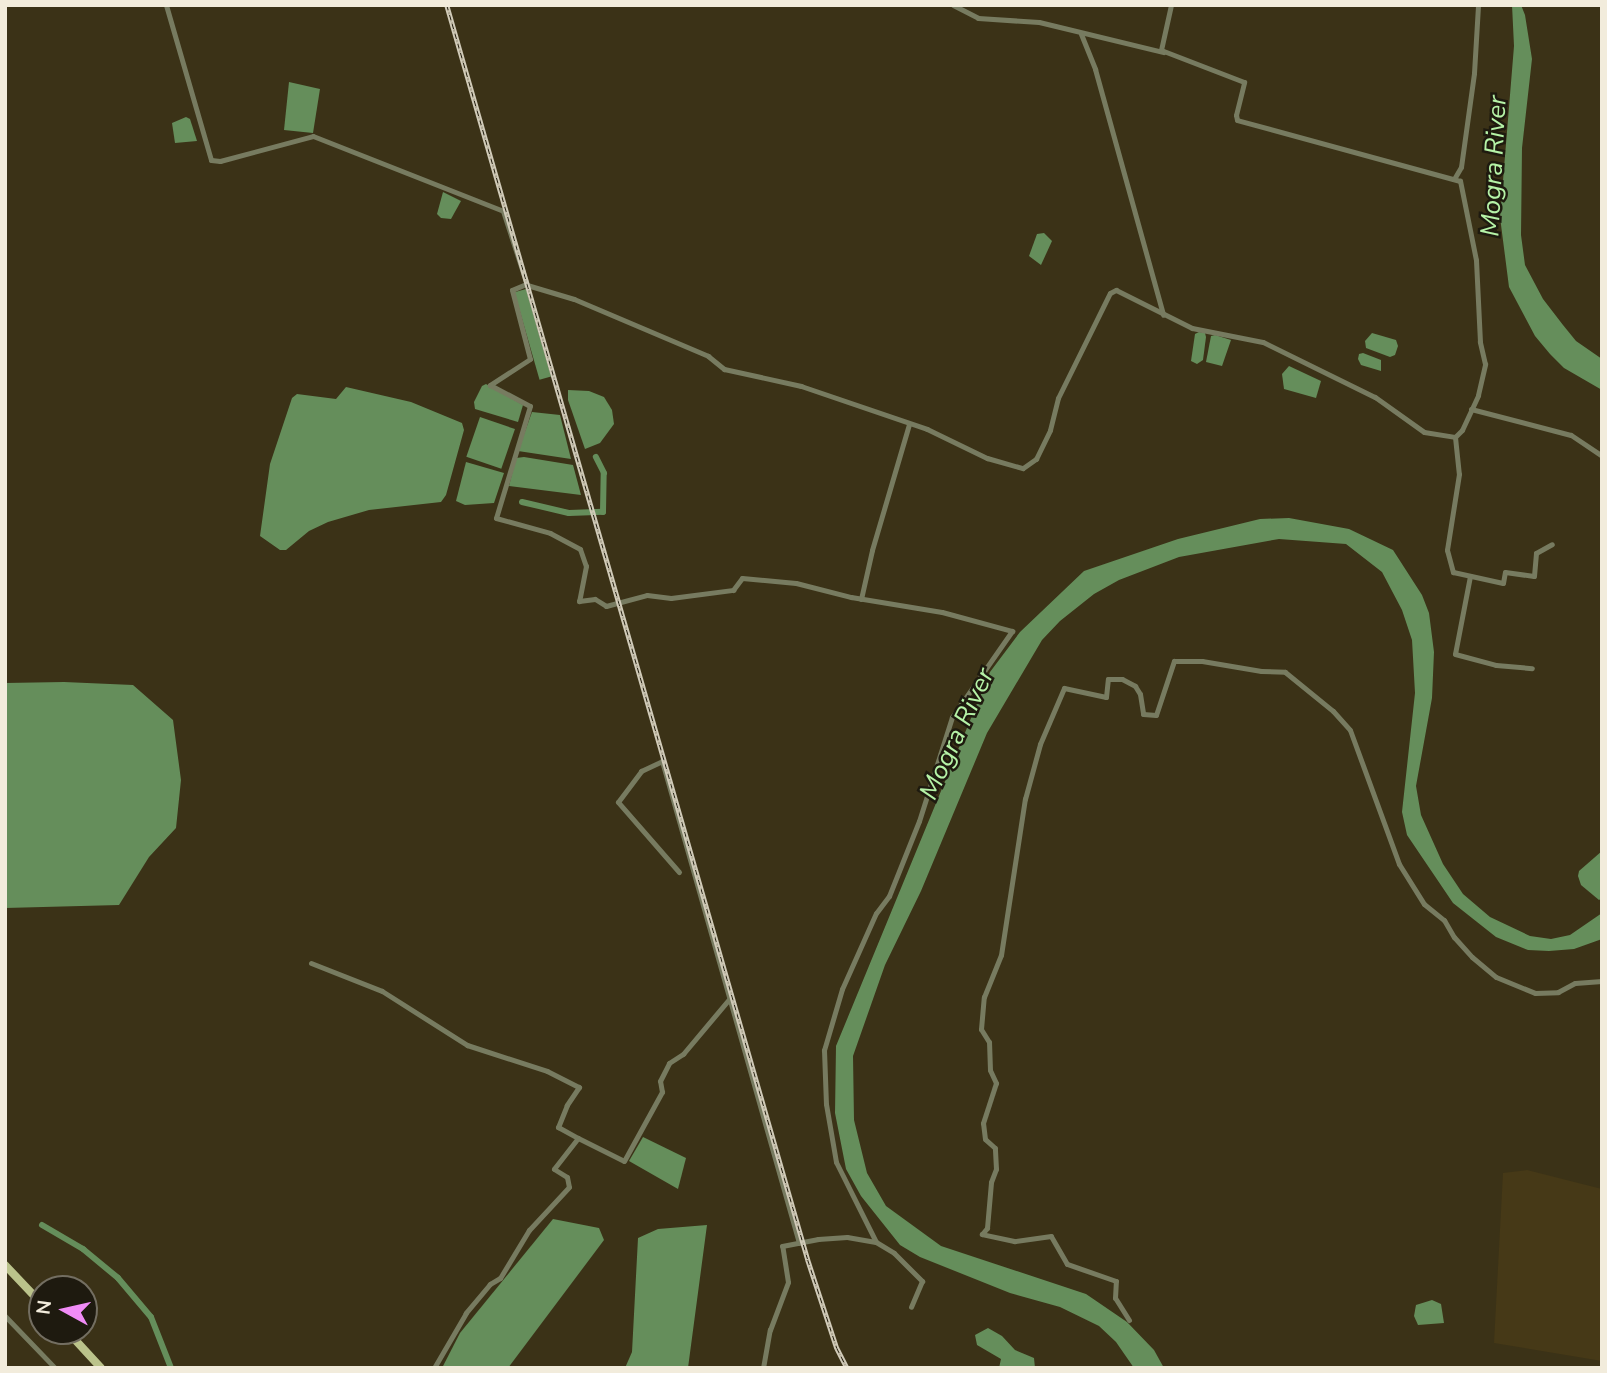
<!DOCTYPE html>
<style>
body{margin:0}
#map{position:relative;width:1607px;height:1373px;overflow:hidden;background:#3b3217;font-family:"Nunito Sans",sans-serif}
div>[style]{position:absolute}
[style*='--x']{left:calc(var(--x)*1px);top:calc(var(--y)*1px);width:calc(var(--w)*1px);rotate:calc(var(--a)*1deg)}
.built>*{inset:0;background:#463917}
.water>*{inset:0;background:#658e5b;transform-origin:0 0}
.canal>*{height:6px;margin:-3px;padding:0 3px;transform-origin:3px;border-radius:3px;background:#658e5b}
.street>*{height:5px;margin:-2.5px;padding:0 2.5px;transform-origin:2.5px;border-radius:2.5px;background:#777b60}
.primary>*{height:8px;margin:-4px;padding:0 4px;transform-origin:4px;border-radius:4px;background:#bbc38b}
.rail>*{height:4.5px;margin-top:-2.25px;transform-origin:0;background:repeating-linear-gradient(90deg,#1e1a0f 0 5px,#d1cbb9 0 10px);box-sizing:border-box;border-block:2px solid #d1cbb9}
span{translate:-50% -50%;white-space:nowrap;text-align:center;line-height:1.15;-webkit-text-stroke:5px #1e1a0f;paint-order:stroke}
.water-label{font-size:26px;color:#b6f3a7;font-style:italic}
.frame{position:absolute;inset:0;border:7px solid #f2ecdc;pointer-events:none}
.north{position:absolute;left:28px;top:1275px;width:70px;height:70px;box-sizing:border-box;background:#1e1a0f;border:2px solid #736e61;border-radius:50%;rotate:278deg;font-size:19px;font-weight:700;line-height:28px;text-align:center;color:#f2ecdc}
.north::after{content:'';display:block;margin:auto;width:24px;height:32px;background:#f08bf6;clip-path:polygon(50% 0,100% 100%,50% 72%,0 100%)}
</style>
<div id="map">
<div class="built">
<i style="clip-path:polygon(1527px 1170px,1602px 1189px,1602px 1361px,1494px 1343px,1503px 1173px)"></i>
</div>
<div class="water">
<i style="clip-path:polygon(1512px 5px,1521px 5px,1525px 15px,1532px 59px,1522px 148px,1521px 235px,1525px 265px,1543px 299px,1563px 325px,1576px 341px,1602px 359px,1602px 390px,1564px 368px,1550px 354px,1535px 336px,1509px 287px,1500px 217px,1514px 46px)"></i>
<i style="clip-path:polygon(289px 82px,320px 89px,313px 133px,284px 130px)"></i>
<i style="clip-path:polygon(186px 117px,190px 119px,197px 141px,175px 143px,172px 123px)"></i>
<i style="clip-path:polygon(443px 192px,461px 201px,451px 219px,441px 218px,437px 214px)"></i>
<i style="clip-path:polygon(1044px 233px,1052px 241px,1041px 265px,1029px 256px,1037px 234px)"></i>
<i style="left:526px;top:289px;width:91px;height:12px;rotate:74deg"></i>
<i style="clip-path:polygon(1199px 332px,1205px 333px,1206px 337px,1203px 360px,1197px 364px,1191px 361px,1195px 334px)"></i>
<i style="clip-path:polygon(1372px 333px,1396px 340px,1398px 346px,1395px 355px,1390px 357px,1366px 348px,1365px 341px)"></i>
<i style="clip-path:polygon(1215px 335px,1231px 340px,1222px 366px,1206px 362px,1211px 336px)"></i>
<i style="clip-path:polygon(1363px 353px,1381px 360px,1381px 371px,1361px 365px,1358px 359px,1359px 354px)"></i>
<i style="clip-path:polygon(1289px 366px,1321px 381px,1316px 398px,1284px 389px,1282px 374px)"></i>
<i style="clip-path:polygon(486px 384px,523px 405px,518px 422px,475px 409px,474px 402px,482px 386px)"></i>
<i style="clip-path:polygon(346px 387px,411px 402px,462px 423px,464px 430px,446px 495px,441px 502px,369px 510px,328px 522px,309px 531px,286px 550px,280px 550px,260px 536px,270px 464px,292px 398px,297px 394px,336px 399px)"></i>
<i style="clip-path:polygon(568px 390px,589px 391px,604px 397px,612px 410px,614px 424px,600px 443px,585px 449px,568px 400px)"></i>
<i style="clip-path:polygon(532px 412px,560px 415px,571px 459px,518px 451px)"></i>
<i style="left:480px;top:417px;width:37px;height:42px;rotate:19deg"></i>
<i style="clip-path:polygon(524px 457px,573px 465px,581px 495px,509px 486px,516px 458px)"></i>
<i style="clip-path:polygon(466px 462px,504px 473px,494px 503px,465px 505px,456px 501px)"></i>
<i style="clip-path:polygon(1289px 518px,1349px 529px,1393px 550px,1422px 595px,1429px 613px,1434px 652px,1432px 698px,1416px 786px,1421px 815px,1443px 864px,1463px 894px,1490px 917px,1530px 936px,1551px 939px,1570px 935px,1602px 913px,1602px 939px,1574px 949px,1549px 951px,1528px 950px,1496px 937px,1453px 903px,1407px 835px,1402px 812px,1415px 693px,1412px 640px,1402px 610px,1382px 572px,1346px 544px,1279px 539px,1179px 557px,1119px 580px,1094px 594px,1060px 621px,1042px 640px,987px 733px,921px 891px,885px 965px,853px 1056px,854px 1120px,867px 1173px,886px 1206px,941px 1246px,1086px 1294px,1127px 1322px,1154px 1350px,1164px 1368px,1134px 1368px,1116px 1342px,1099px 1326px,1060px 1307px,1010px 1293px,920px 1257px,900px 1245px,861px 1196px,846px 1169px,835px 1113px,836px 1046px,990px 672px,1020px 632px,1084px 571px,1178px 539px,1260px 519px)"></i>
<i style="clip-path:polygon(64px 682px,133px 685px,173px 720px,181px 780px,176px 828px,149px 857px,119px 905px,5px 908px,5px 683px)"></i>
<i style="clip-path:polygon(1602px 851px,1602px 898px,1599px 900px,1581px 885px,1578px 876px,1579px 871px)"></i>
<i style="clip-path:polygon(643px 1137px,686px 1158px,678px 1189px,629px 1161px)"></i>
<i style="clip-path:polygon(553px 1219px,599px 1228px,604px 1240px,508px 1368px,442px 1368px,460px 1333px)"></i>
<i style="clip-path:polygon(707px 1225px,688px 1368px,625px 1368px,632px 1352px,638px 1238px,658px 1229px)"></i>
<i style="clip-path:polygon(1432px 1300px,1441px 1304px,1444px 1323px,1418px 1325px,1414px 1316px,1416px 1305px)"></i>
<i style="clip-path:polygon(988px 1328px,1002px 1336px,1015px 1350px,1034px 1358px,1035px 1368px,999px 1368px,1001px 1359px,977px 1345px,975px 1335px)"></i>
</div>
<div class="canal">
<i style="--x:522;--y:502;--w:48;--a:13.2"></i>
<i style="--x:569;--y:513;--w:34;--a:-2"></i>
<i style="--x:603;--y:512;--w:39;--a:-89"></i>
<i style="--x:604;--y:473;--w:18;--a:-117"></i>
<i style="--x:42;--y:1225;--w:48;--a:30.3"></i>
<i style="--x:83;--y:1249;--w:45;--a:39.6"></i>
<i style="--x:118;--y:1278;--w:51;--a:49.8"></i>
<i style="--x:151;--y:1317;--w:55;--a:68.6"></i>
</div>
<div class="street">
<i style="--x:166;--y:5;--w:161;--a:73.8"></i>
<i style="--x:211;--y:160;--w:9;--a:6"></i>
<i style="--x:220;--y:161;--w:96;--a:-15"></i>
<i style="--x:313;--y:136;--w:204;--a:21.5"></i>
<i style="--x:503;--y:211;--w:78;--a:72"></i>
<i style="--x:527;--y:285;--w:49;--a:16.6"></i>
<i style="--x:574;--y:299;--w:146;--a:23"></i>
<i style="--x:708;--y:356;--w:21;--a:39"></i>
<i style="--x:724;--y:369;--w:79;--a:12.4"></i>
<i style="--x:801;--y:386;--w:133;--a:18.8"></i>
<i style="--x:927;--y:429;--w:67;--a:25.8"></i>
<i style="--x:987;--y:458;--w:37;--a:16"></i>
<i style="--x:1023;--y:468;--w:16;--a:-35"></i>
<i style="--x:1036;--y:459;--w:32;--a:-64"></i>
<i style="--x:1050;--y:430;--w:33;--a:-76"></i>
<i style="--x:1058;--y:398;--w:117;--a:-63.7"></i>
<i style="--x:1110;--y:293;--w:7;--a:-27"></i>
<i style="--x:1116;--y:290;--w:85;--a:26.6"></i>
<i style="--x:1192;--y:328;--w:72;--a:11.2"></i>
<i style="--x:1263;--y:342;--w:125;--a:26.2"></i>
<i style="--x:1375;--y:397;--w:60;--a:35.5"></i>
<i style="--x:1424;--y:432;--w:31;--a:9"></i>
<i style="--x:1455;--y:437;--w:10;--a:-45"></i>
<i style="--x:1462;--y:430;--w:38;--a:-65"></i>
<i style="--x:1478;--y:395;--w:32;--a:-77"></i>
<i style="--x:1485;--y:364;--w:23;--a:-103"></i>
<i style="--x:1480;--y:342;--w:82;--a:-92.8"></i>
<i style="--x:1476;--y:260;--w:81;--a:-101.4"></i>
<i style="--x:1460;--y:181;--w:231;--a:-164.7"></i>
<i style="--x:1237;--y:120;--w:5;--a:-101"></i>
<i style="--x:1236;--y:115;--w:34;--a:-76"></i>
<i style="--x:1244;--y:82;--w:89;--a:-158.9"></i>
<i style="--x:1161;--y:50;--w:46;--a:-77.5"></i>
<i style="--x:953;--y:5;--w:28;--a:27"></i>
<i style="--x:978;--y:18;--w:61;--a:3.8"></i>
<i style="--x:1039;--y:22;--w:128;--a:13.6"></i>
<i style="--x:1081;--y:34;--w:38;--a:68"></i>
<i style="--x:1095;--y:69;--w:255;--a:74.5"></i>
<i style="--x:1454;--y:179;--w:14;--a:-60"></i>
<i style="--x:1461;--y:167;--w:95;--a:-82.1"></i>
<i style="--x:1474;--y:73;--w:68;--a:-86.6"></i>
<i style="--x:526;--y:284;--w:15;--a:157"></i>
<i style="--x:512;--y:290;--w:71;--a:75.4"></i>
<i style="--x:530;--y:359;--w:48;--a:147"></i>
<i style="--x:490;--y:385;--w:45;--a:27.7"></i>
<i style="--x:530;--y:406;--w:117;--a:106.9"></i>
<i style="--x:496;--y:518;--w:56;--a:15.5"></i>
<i style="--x:550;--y:533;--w:34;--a:28"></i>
<i style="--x:580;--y:549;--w:18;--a:71"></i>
<i style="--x:586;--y:566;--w:36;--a:101"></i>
<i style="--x:579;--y:601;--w:16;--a:-7"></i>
<i style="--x:595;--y:599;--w:13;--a:32"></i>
<i style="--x:606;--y:606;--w:42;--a:-15"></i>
<i style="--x:647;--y:595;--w:24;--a:7"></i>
<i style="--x:671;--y:598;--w:63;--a:-7.4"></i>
<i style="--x:733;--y:590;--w:15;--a:-53"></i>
<i style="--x:742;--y:578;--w:54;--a:5.3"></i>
<i style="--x:796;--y:583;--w:57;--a:14.3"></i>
<i style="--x:851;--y:597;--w:92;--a:9.4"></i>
<i style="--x:942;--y:612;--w:73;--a:15.2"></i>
<i style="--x:1012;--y:631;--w:105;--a:124.9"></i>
<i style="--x:952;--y:717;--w:109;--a:107.6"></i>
<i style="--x:919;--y:821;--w:81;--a:111.8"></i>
<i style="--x:889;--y:896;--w:21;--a:127"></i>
<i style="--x:876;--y:913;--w:83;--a:114.1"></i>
<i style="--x:842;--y:989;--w:64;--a:106.4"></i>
<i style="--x:824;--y:1050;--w:54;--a:87.9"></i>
<i style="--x:826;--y:1104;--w:59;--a:80.2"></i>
<i style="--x:836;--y:1162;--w:89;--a:63.4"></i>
<i style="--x:1471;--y:409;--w:103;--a:14.6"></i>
<i style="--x:1571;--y:435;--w:37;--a:34"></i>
<i style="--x:1455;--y:437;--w:37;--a:84"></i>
<i style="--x:1459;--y:474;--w:77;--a:99"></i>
<i style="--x:1447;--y:550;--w:23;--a:75"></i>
<i style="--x:1453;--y:572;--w:51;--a:12.4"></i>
<i style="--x:1503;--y:583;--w:11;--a:-80"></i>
<i style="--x:1505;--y:572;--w:29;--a:8"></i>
<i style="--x:1534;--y:576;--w:23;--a:-85"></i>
<i style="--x:1536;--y:553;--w:18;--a:-29"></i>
<i style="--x:1470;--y:576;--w:79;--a:100.9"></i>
<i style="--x:1455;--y:654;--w:42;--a:15"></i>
<i style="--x:1496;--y:665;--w:36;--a:5"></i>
<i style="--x:861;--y:599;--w:50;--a:-77.3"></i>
<i style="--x:872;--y:550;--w:131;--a:-73.6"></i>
<i style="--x:679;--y:872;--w:93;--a:-131.1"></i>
<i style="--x:618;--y:802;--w:39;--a:-53"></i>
<i style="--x:641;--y:771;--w:23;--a:-25"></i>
<i style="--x:662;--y:761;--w:501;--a:74.13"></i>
<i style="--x:311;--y:963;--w:76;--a:21.5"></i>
<i style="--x:382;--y:991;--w:101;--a:32.4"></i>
<i style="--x:467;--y:1045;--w:84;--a:18"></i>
<i style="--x:547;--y:1071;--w:36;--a:27"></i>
<i style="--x:579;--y:1087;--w:22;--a:124"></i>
<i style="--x:567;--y:1105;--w:24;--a:112"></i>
<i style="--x:558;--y:1127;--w:23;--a:29"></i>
<i style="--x:578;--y:1138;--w:39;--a:128"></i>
<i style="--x:554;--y:1169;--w:15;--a:32"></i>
<i style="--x:567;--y:1177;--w:10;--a:79"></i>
<i style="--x:569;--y:1187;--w:59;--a:132.9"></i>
<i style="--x:529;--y:1230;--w:56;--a:121.1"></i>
<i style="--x:500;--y:1278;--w:12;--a:149"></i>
<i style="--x:490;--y:1284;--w:38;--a:130"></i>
<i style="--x:466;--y:1313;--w:64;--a:120.2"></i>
<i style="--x:578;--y:1138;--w:51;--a:26.6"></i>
<i style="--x:624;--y:1161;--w:79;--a:-61.2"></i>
<i style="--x:662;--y:1092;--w:11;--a:-100"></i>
<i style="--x:660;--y:1081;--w:20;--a:-63"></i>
<i style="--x:669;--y:1063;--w:17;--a:-33"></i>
<i style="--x:683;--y:1054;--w:73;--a:-50"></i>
<i style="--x:5;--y:1316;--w:72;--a:46.1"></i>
<i style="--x:1129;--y:1320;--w:26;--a:-122"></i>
<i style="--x:1115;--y:1298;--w:17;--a:-87"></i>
<i style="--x:1116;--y:1281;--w:52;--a:-160.9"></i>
<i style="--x:1067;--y:1264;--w:32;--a:-120"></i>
<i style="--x:1051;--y:1236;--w:37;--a:172"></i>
<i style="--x:1014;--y:1241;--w:33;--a:-168"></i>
<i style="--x:982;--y:1234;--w:8;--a:-50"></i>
<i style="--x:987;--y:1228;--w:46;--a:-85"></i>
<i style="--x:991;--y:1182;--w:14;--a:-69"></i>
<i style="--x:996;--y:1169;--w:21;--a:-93"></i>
<i style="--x:995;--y:1148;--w:13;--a:-138"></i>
<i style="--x:985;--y:1139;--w:16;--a:-97"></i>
<i style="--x:983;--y:1123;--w:42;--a:-72"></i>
<i style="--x:996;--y:1083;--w:14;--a:-115"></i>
<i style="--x:990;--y:1070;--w:28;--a:-92"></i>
<i style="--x:989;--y:1042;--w:15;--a:-122"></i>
<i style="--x:981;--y:1029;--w:32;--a:-85"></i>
<i style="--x:984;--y:997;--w:45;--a:-68"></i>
<i style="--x:1001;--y:955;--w:158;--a:-81.3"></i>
<i style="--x:1025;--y:799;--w:57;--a:-74.7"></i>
<i style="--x:1040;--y:744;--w:61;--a:-66.8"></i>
<i style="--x:1064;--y:688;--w:43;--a:12.1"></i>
<i style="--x:1106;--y:697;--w:18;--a:-84"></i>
<i style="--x:1108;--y:679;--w:14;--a:0"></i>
<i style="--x:1122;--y:679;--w:15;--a:28"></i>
<i style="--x:1135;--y:686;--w:9;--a:58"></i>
<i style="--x:1140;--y:694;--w:20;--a:81"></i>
<i style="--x:1143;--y:714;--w:13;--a:4"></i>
<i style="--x:1156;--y:715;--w:57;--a:-71.6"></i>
<i style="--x:1174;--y:661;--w:28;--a:0"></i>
<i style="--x:1202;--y:661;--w:60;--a:9.6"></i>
<i style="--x:1261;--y:671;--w:24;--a:2"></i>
<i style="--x:1285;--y:672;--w:62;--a:39.1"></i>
<i style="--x:1333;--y:711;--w:25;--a:48"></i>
<i style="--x:1350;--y:730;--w:143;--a:69.9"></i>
<i style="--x:1399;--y:864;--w:47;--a:58"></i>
<i style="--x:1424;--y:904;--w:26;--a:39"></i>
<i style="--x:1444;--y:920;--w:20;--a:60"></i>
<i style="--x:1454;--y:937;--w:27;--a:48"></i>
<i style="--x:1472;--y:957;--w:31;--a:40"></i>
<i style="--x:1496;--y:977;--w:42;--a:22.3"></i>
<i style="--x:1535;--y:993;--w:23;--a:-2"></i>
<i style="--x:1558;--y:992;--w:19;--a:-28"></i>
<i style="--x:1575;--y:983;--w:27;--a:-4"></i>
<i style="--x:763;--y:1368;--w:39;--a:-80"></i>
<i style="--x:770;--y:1330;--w:51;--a:-69.4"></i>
<i style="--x:788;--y:1282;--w:36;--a:-99"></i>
<i style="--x:782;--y:1246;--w:37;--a:-11"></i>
<i style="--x:818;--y:1239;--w:29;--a:-4"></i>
<i style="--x:847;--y:1237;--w:29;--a:10"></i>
<i style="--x:876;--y:1242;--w:21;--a:31"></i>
<i style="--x:894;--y:1253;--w:40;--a:45"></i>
<i style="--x:922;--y:1281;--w:28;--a:113"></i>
</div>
<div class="primary">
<i style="--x:5;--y:1265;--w:54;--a:46.5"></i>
<i style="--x:67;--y:1331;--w:50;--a:47.4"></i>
</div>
<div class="rail">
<i style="--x:447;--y:5;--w:1306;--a:73.95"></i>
<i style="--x:808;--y:1260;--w:93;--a:71.8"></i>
<i style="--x:837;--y:1348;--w:22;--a:63"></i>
</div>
<div class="water-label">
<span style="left:1494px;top:166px;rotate:-87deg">Mogra River</span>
<span style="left:957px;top:734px;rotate:-65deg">Mogra River</span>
</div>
<div class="frame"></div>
<div class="north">N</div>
</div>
